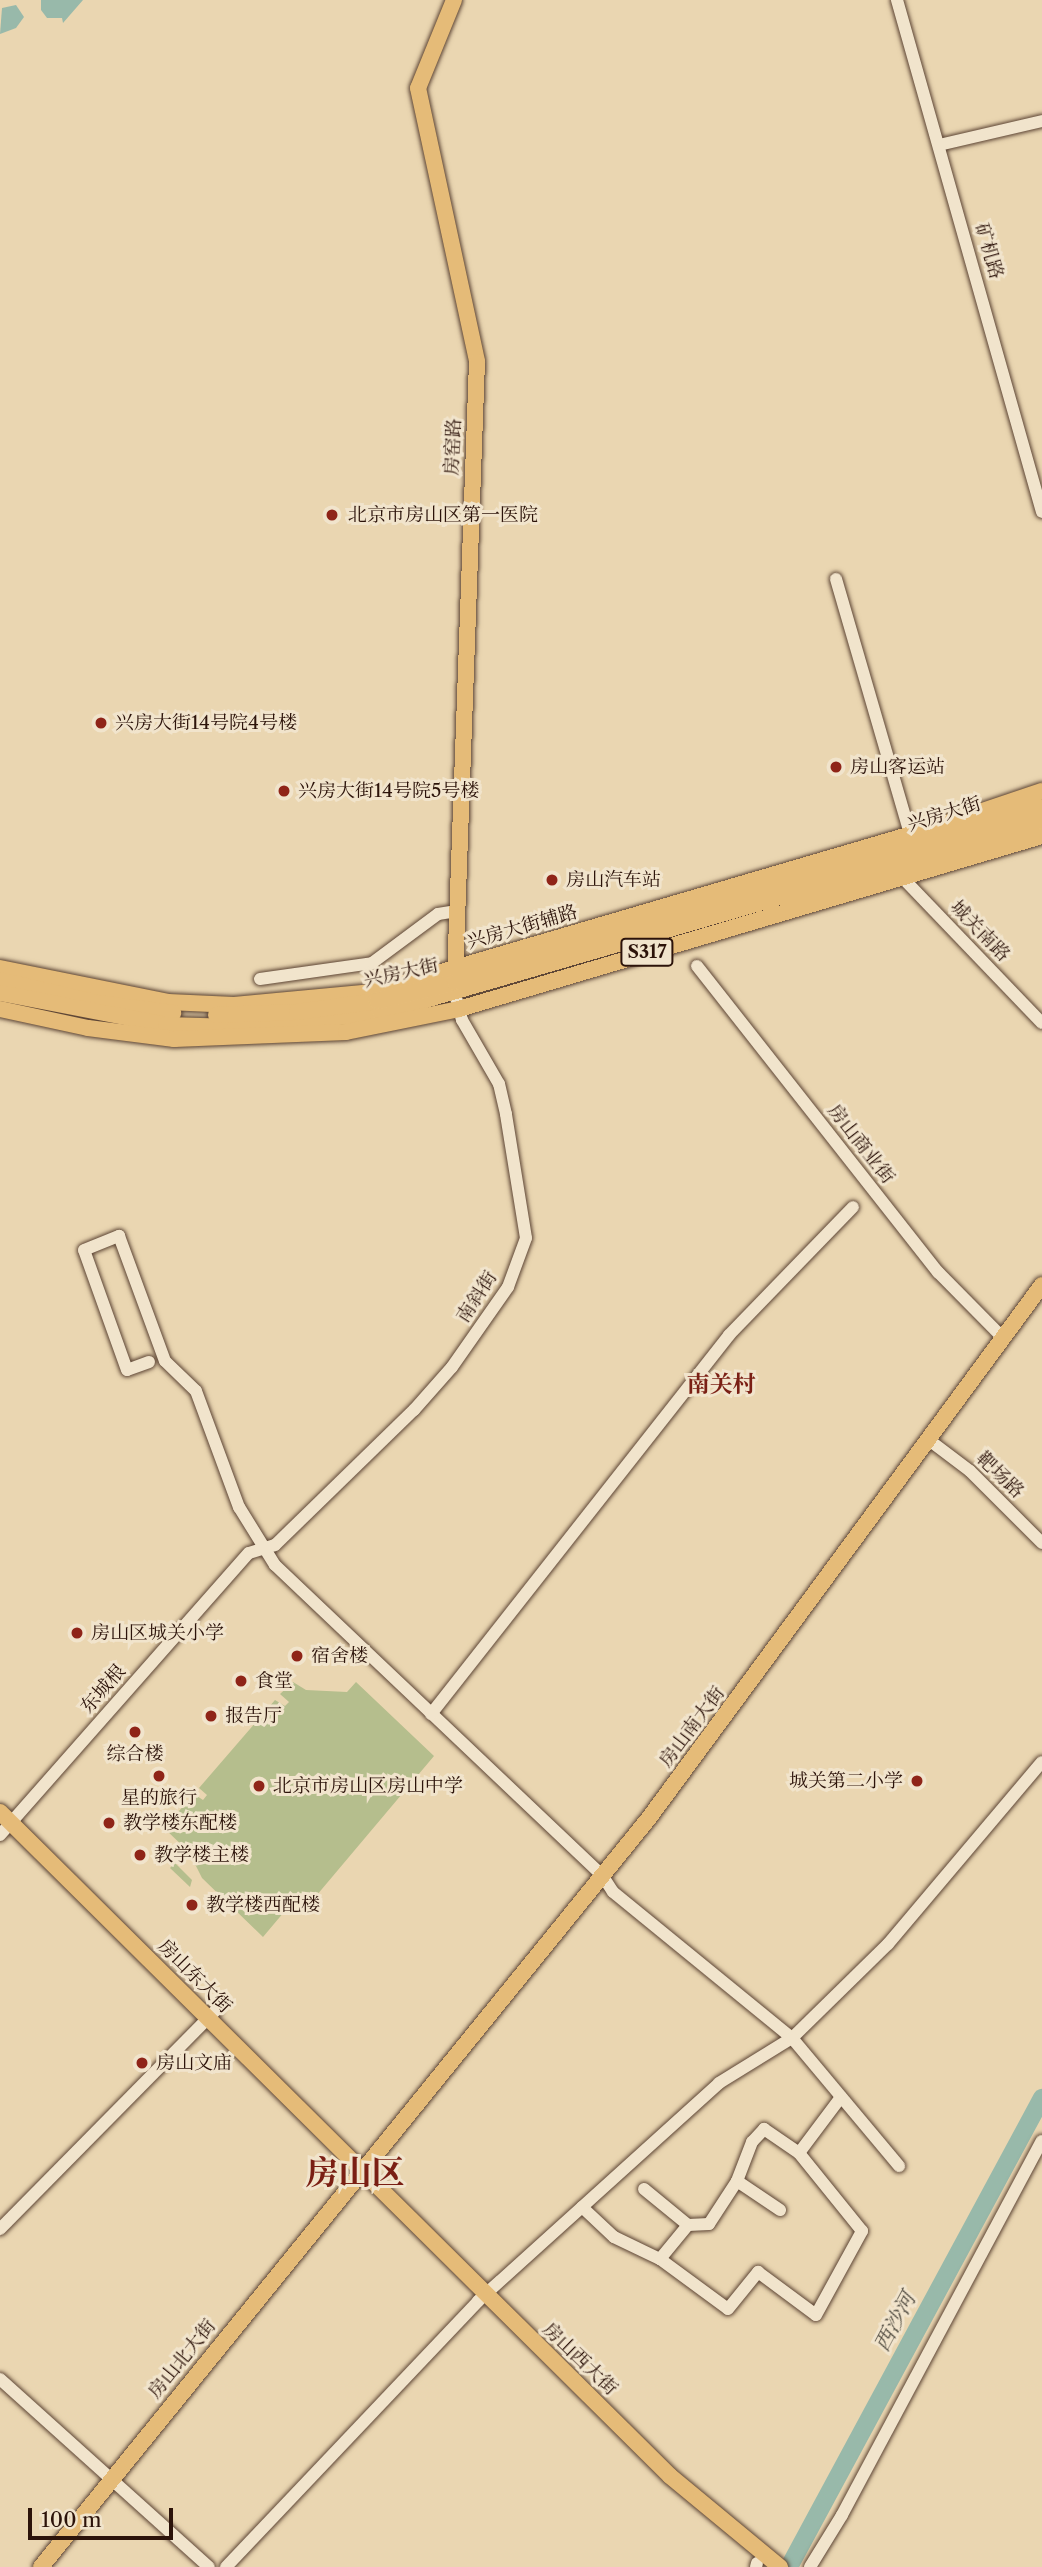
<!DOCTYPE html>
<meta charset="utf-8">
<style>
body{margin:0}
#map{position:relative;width:1042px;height:2567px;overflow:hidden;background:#ead6b1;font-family:"Libre Caslon Text","Noto Serif SC",serif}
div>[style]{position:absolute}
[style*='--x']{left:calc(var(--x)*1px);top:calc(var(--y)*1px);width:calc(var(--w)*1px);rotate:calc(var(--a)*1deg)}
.green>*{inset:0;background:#b5be8d}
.water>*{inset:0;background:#98b9aa}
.river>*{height:18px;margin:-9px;padding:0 9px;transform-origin:9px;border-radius:9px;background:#98b9aa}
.roads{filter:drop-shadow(0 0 2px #5c4434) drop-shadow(0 0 2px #5c4434)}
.minor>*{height:12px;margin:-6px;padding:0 6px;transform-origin:6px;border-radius:6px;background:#f1e4cc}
.major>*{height:16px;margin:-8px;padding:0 8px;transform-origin:8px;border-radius:8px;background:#e5bb78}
.dots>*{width:19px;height:19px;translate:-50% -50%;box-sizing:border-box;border:4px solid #f1e4cc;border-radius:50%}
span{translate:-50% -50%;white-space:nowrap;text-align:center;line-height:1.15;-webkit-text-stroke:6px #f1e4cc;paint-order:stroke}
.shield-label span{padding:2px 5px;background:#f1e4cc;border:2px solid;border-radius:5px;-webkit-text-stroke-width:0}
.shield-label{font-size:18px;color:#2c130a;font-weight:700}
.street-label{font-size:19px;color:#2c130a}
.poi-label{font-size:19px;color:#2c130a}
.left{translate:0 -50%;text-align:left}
.right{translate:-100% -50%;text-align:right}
.water-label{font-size:21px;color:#524d42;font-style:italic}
.quarter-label{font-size:23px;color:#7a1f14;font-weight:700}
.town-label{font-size:33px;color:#7a1f14;font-weight:700}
.scale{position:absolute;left:28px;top:2508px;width:145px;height:32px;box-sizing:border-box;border:4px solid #2c130a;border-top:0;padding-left:9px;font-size:21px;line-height:24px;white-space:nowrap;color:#2c130a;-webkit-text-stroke:5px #f1e4cc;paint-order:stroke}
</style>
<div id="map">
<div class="green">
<i style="clip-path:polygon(293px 1682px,306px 1690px,347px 1692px,356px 1682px,434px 1756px,306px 1908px,295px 1899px,263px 1937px,202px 1878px,189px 1852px,164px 1828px,194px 1794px,203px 1800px,207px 1795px,199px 1788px,275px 1700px,285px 1706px,289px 1702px,280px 1694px)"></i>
<i style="clip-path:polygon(175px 1863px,192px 1880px,190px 1887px,170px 1868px)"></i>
</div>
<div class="water">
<i style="clip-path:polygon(41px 0,83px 0,63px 23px,62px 18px,47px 18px,41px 10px)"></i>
<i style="clip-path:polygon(16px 5px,24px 17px,16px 28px,0 34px,2px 8px)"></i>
</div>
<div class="river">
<i style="--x:789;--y:2567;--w:533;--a:-61.66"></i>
</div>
<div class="roads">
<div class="minor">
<i style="--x:897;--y:0;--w:532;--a:74.19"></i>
<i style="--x:939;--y:145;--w:106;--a:-13.1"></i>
<i style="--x:836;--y:579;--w:265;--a:73.8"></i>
<i style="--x:897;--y:872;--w:209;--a:46.2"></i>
<i style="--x:697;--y:966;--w:390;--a:51.8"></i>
<i style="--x:938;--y:1272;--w:93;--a:45.4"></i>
<i style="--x:260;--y:979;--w:113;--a:-8.1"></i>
<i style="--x:372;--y:963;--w:82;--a:-36.6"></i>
<i style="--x:438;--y:914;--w:19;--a:-9"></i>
<i style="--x:149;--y:1362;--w:23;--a:160"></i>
<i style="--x:127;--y:1370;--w:127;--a:-109.7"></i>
<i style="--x:84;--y:1250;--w:38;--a:-22"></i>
<i style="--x:119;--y:1236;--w:133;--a:69.8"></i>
<i style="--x:165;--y:1361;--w:43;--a:44.1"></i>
<i style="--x:196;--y:1391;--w:124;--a:69.7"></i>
<i style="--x:239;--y:1507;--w:68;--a:58.2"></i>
<i style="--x:275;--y:1565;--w:451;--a:43.5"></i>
<i style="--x:602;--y:1875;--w:20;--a:57"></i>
<i style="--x:613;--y:1892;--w:231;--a:39.2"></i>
<i style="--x:792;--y:2038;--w:167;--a:50.1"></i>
<i style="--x:929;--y:1440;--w:51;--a:37.1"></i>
<i style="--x:970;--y:1471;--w:102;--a:45"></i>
<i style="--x:431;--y:1714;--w:482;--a:-51.8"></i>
<i style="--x:729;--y:1335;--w:178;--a:-45.9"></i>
<i style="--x:0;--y:1835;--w:376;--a:-48.6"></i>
<i style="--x:249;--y:1553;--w:27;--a:-17"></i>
<i style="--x:275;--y:1545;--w:194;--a:-44.2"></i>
<i style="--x:414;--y:1410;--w:57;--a:-48.5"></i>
<i style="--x:452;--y:1367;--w:98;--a:-55"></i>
<i style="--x:508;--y:1287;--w:52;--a:-69.8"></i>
<i style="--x:526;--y:1238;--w:126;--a:-99.2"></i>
<i style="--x:506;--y:1114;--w:31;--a:-103"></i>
<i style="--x:499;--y:1084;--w:74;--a:-120"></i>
<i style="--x:462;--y:1020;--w:27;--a:-105"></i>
<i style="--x:737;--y:2181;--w:52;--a:34"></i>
<i style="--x:644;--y:2189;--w:57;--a:39.3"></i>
<i style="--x:582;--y:2207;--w:44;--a:43.2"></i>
<i style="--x:614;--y:2237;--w:51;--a:25.6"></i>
<i style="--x:660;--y:2259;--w:84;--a:36.3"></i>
<i style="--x:728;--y:2309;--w:48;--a:-51"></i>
<i style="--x:758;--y:2272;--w:72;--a:36.6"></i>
<i style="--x:816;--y:2315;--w:96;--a:-61.3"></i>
<i style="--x:862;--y:2231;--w:100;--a:-128.9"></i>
<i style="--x:799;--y:2153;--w:70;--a:-53.1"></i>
<i style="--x:0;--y:2229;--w:308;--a:-45.4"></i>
<i style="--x:660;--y:2259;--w:44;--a:-50.5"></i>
<i style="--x:688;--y:2225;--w:21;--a:-3"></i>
<i style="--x:709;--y:2224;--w:51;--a:-56.9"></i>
<i style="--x:737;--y:2181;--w:42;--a:-69"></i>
<i style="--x:752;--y:2142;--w:18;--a:-47"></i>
<i style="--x:764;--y:2129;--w:42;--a:34.4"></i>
<i style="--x:0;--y:2379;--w:281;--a:42"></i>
<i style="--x:226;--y:2567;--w:366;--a:-46.5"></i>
<i style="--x:478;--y:2301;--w:325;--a:-42.1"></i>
<i style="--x:719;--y:2083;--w:86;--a:-31.7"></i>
<i style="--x:792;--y:2038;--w:134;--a:-44.4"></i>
<i style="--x:888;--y:1944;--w:238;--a:-49.8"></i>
<i style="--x:756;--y:2567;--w:4;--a:-76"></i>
<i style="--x:810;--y:2567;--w:61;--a:-58.4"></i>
<i style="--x:842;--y:2515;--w:424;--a:-61.9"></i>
</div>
<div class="major">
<i style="--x:454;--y:0;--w:95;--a:112.2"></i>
<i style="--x:418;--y:88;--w:280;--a:77.8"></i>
<i style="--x:477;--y:362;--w:615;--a:92.05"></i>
<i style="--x:0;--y:968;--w:171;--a:11.4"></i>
<i style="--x:168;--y:1002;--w:66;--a:2.6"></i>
<i style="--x:234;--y:1005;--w:140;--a:-5.3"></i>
<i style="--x:373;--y:992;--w:583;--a:-16.35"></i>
<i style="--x:932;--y:828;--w:116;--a:-18.6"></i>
<i style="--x:0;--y:980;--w:101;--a:13.2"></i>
<i style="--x:98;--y:1003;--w:76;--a:7.6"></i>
<i style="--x:0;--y:993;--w:169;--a:10.9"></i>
<i style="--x:166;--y:1025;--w:69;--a:1.7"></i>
<i style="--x:235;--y:1027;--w:146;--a:-5.5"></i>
<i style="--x:380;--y:1013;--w:689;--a:-16.17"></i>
<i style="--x:0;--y:1009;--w:90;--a:12.2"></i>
<i style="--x:88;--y:1028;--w:87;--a:7.3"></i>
<i style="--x:174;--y:1039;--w:172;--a:-2.3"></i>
<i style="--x:346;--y:1032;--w:115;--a:-11.5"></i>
<i style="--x:459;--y:1009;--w:608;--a:-16.53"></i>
<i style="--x:216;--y:1015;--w:81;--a:-2.1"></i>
<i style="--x:297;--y:1012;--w:81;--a:-7.8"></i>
<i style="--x:377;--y:1001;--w:80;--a:-13.7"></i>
<i style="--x:455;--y:982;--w:613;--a:-16.6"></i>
<i style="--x:0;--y:1812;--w:943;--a:44.74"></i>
<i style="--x:670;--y:2476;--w:143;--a:39.6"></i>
<i style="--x:41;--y:2567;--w:965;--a:-50.93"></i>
<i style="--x:649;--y:1818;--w:662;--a:-53.6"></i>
</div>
</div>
<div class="dots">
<i style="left:332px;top:515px;background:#8f2418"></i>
<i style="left:101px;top:723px;background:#8f2418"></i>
<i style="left:836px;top:767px;background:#8f2418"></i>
<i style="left:284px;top:791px;background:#8f2418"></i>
<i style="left:552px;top:880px;background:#8f2418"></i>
<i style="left:77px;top:1633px;background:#8f2418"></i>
<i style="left:297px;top:1656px;background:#8f2418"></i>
<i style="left:241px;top:1681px;background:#8f2418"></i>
<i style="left:211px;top:1716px;background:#8f2418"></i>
<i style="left:135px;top:1732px;background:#8f2418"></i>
<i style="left:159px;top:1776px;background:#8f2418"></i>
<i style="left:917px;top:1781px;background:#8f2418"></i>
<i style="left:259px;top:1786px;background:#8f2418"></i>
<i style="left:109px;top:1823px;background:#8f2418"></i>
<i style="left:140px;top:1855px;background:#8f2418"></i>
<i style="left:192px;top:1905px;background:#8f2418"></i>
<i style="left:142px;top:2063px;background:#8f2418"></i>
</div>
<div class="shield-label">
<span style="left:647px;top:952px">S317</span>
</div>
<div class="street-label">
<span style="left:989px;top:251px;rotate:74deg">矿机路</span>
<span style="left:453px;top:447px;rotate:-87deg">房窑路</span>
<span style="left:944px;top:814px;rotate:-17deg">兴房大街</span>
<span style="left:522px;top:927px;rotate:-16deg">兴房大街辅路</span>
<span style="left:980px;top:931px;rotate:46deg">城关南路</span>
<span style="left:401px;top:973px;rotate:-12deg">兴房大街</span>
<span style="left:861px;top:1144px;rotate:52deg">房山商业街</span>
<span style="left:477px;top:1297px;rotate:-57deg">南斜街</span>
<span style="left:1000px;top:1475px;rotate:44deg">靶场路</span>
<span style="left:103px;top:1689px;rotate:-49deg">东城根</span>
<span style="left:692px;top:1727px;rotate:-53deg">房山南大街</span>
<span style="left:195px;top:1976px;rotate:45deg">房山东大街</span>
<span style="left:182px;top:2359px;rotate:-51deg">房山北大街</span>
<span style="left:580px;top:2359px;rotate:44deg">房山西大街</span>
</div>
<div class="poi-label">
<span class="left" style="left:348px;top:515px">北京市房山区第一医院</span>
<span class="left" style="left:115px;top:723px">兴房大街14号院4号楼</span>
<span class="left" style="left:850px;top:767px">房山客运站</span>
<span class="left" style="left:298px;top:791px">兴房大街14号院5号楼</span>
<span class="left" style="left:566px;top:880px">房山汽车站</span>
<span class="left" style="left:91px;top:1633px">房山区城关小学</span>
<span class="left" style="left:311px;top:1656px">宿舍楼</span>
<span class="left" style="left:255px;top:1681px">食堂</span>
<span class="left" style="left:225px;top:1716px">报告厅</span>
<span style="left:135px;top:1754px">综合楼</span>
<span class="right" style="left:903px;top:1781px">城关第二小学</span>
<span class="left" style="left:273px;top:1786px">北京市房山区房山中学</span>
<span style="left:159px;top:1798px">星的旅行</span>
<span class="left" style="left:123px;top:1823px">教学楼东配楼</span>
<span class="left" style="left:154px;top:1855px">教学楼主楼</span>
<span class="left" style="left:206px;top:1905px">教学楼西配楼</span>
<span class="left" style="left:156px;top:2063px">房山文庙</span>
</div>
<div class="water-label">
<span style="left:895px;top:2322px;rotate:-62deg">西沙河</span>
</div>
<div class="quarter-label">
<span style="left:721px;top:1384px">南关村</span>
</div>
<div class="town-label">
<span style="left:355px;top:2173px">房山区</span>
</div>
<div class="scale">100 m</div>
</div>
